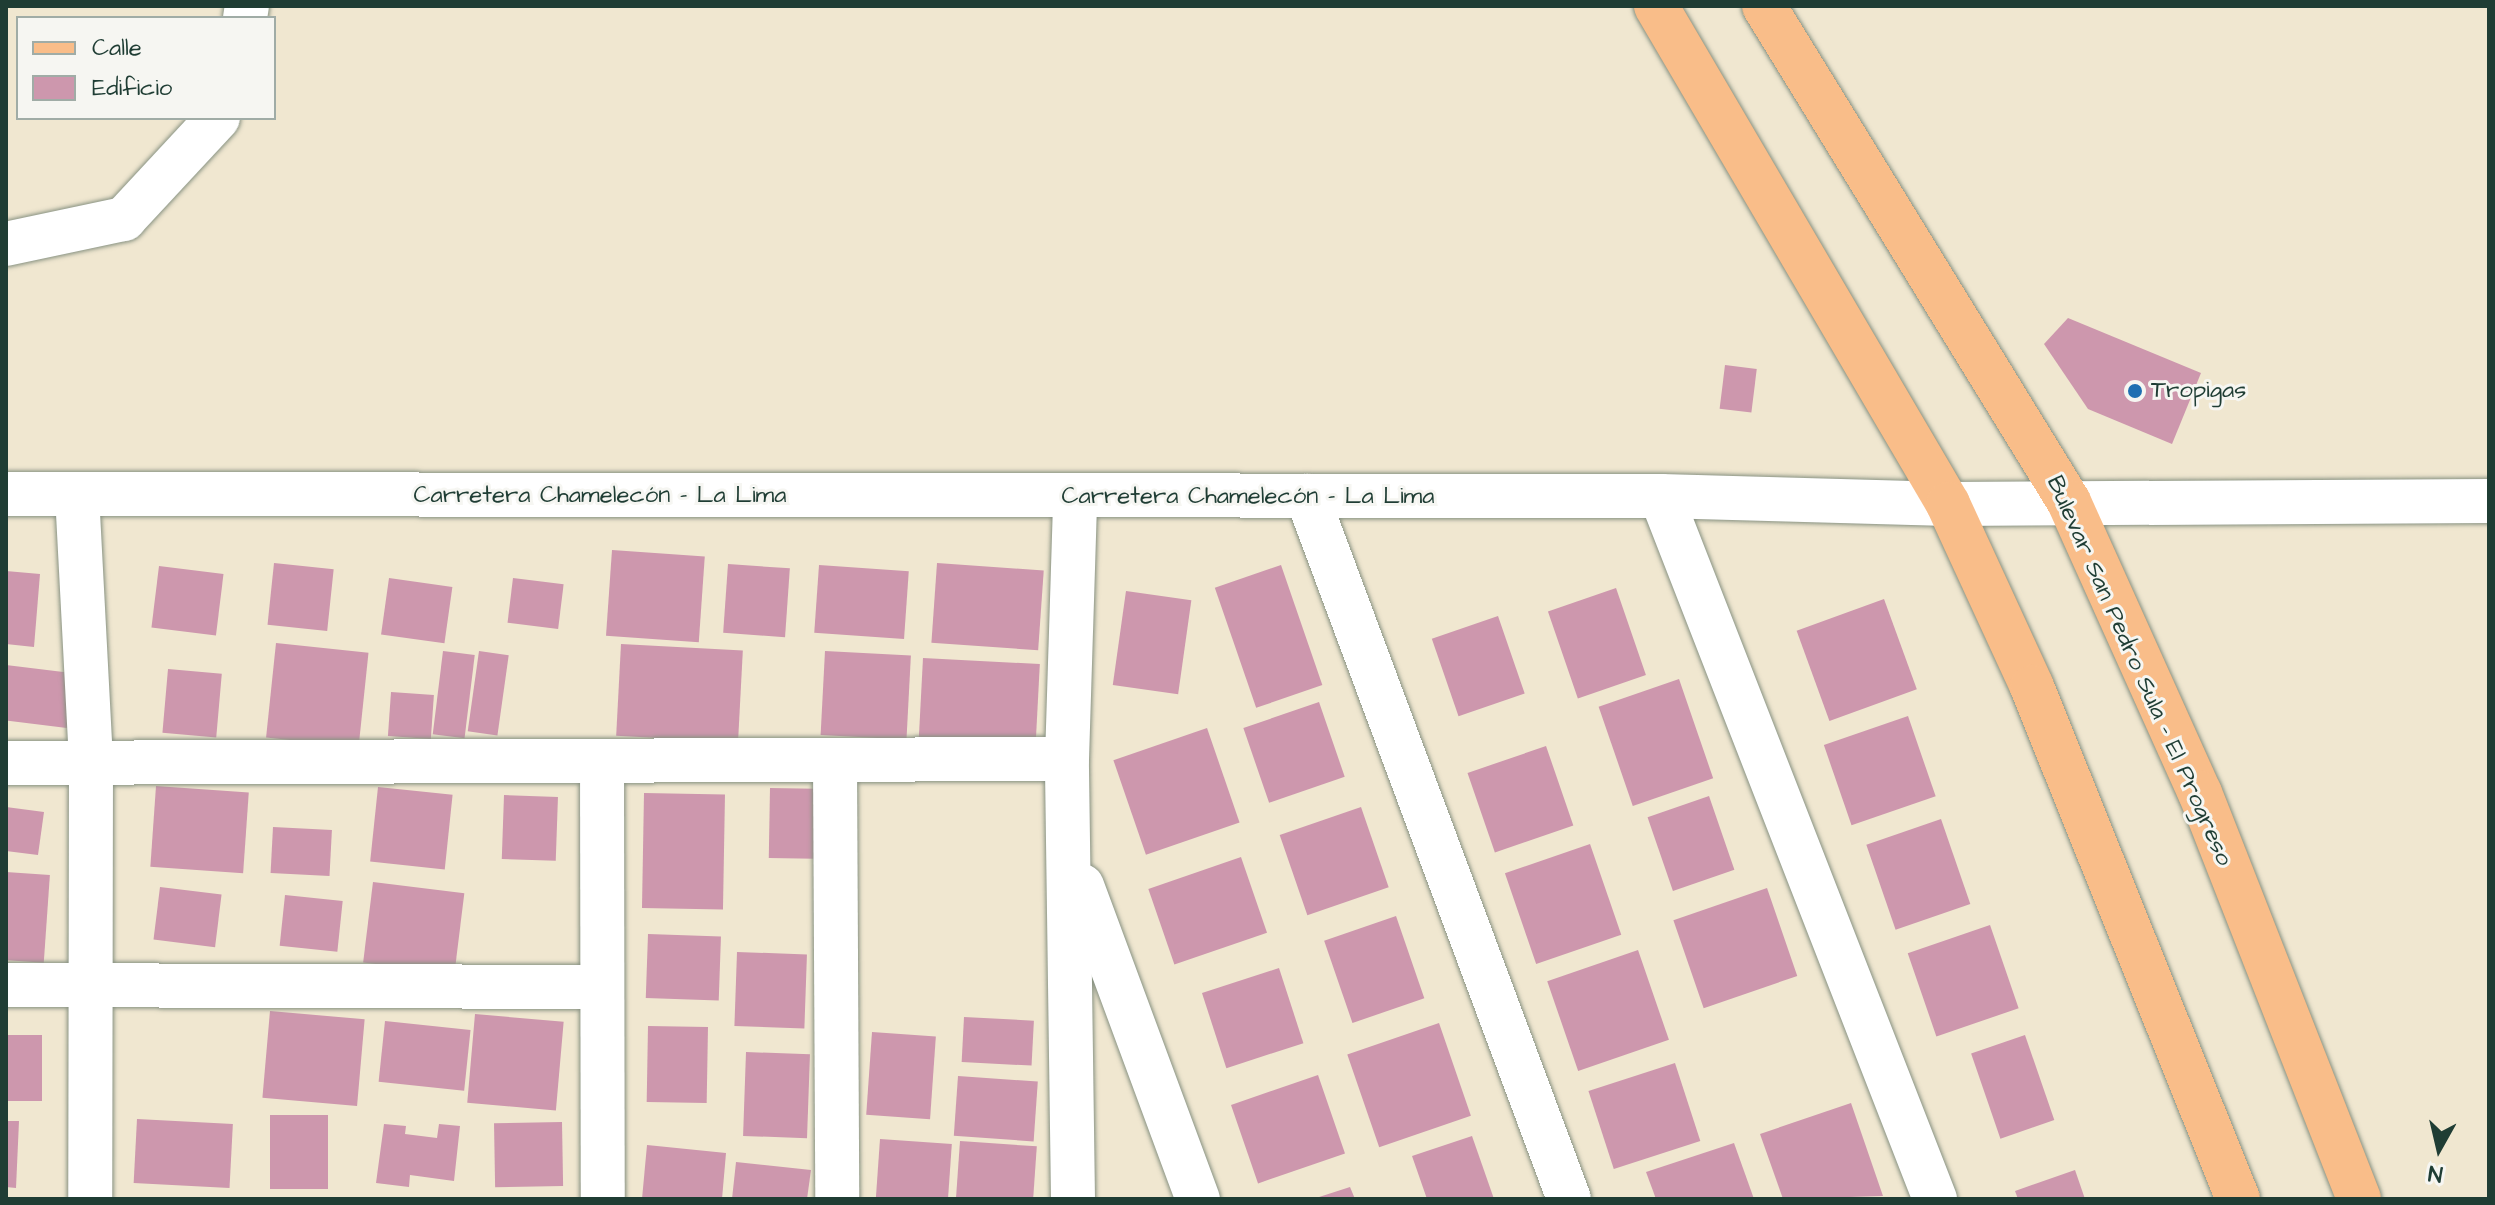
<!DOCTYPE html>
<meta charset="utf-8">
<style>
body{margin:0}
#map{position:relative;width:2495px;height:1205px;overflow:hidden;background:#f0e7d0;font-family:"Architects Daughter",sans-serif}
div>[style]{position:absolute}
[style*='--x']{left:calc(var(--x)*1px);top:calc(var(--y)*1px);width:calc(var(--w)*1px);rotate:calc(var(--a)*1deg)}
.building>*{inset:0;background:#cd97ad;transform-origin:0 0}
.roads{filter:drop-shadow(0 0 2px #889282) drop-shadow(0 0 2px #889282)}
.minor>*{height:44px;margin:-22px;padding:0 22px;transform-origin:22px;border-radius:22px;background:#fff}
.major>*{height:44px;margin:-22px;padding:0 22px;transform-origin:22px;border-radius:22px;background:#f9bd89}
.dots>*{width:22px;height:22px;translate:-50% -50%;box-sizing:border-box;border:4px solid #f6f6f2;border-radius:50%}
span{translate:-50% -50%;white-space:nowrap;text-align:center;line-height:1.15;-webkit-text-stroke:6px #f6f6f2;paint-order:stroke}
.poi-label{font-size:24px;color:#1f3d34}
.left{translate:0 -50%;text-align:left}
.street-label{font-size:24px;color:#1f3d34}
.frame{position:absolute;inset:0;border:8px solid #1f3d34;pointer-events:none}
.legend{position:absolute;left:16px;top:16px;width:260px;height:104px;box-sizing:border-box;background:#f6f6f2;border:2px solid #a0aca6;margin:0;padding:10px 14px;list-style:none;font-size:24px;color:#1f3d34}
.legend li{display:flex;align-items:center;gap:16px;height:40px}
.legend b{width:40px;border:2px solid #a0aca6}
.north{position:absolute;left:2399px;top:1109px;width:80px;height:80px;-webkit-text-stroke:6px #f6f6f2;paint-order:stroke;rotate:188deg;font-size:22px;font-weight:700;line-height:32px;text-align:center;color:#1f3d34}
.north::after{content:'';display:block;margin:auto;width:28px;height:36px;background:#1f3d34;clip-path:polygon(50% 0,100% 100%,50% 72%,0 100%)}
</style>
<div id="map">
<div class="building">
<i style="clip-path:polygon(2068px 318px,2201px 373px,2172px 444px,2088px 409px,2044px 344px)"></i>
<i style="left:1725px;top:365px;width:32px;height:44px;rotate:7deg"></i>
<i style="left:612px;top:550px;width:93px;height:86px;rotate:4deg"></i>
<i style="left:274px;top:563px;width:60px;height:62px;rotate:6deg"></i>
<i style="left:937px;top:563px;width:107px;height:80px;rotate:4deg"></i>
<i style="left:728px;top:564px;width:62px;height:69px;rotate:4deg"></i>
<i style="left:819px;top:565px;width:90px;height:68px;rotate:4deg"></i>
<i style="left:1281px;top:565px;width:127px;height:70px;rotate:71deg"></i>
<i style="left:159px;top:566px;width:65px;height:62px;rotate:7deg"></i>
<i style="clip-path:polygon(6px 571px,40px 574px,34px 647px,6px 644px)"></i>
<i style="left:389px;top:578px;width:64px;height:57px;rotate:8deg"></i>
<i style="left:513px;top:578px;width:51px;height:45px;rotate:7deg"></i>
<i style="left:1616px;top:588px;width:92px;height:72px;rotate:71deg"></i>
<i style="left:1126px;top:591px;width:66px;height:95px;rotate:8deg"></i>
<i style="left:1884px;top:599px;width:96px;height:93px;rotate:70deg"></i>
<i style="left:1498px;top:616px;width:82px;height:70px;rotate:71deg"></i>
<i style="left:276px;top:643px;width:93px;height:95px;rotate:6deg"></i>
<i style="left:621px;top:644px;width:122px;height:92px;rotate:3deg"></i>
<i style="left:443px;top:651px;width:32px;height:84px;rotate:7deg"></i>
<i style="left:479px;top:651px;width:30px;height:81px;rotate:8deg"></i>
<i style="left:825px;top:651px;width:86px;height:84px;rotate:3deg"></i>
<i style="left:923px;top:658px;width:117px;height:80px;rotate:3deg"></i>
<i style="left:6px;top:665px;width:68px;height:55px;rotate:7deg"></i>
<i style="left:168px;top:669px;width:54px;height:64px;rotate:5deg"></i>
<i style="left:1679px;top:679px;width:105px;height:85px;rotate:71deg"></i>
<i style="left:391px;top:692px;width:43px;height:44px;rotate:4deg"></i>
<i style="left:1319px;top:702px;width:79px;height:80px;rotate:71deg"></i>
<i style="left:1908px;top:716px;width:85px;height:89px;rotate:71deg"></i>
<i style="left:1207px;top:728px;width:100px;height:99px;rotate:71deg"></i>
<i style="left:1546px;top:746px;width:84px;height:83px;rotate:71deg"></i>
<i style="left:156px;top:786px;width:93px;height:81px;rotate:4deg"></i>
<i style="left:378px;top:787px;width:75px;height:75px;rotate:6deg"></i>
<i style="left:770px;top:788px;width:46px;height:70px;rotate:1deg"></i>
<i style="left:644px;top:793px;width:81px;height:115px;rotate:1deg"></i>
<i style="left:504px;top:795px;width:54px;height:64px;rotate:2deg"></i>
<i style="left:1709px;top:796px;width:78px;height:65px;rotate:71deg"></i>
<i style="clip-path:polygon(6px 807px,44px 812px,38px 855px,6px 851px)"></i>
<i style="left:1361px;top:807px;width:85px;height:86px;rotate:71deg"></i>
<i style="left:1941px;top:819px;width:90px;height:79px;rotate:71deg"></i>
<i style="left:273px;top:827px;width:59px;height:46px;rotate:3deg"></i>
<i style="left:1590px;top:844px;width:96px;height:90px;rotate:71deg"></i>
<i style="left:1241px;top:857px;width:80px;height:98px;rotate:71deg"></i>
<i style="left:6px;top:872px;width:44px;height:88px;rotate:4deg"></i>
<i style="left:373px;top:882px;width:92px;height:81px;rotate:7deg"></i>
<i style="left:160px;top:887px;width:62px;height:53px;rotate:7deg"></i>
<i style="left:1767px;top:888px;width:93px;height:99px;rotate:71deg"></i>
<i style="left:285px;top:895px;width:58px;height:51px;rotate:6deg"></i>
<i style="left:1396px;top:916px;width:87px;height:76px;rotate:71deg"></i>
<i style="left:1990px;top:925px;width:88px;height:87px;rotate:71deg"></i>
<i style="left:648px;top:934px;width:73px;height:64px;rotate:2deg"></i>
<i style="left:1638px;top:950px;width:95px;height:96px;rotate:71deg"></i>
<i style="left:737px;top:952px;width:70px;height:74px;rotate:2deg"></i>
<i style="left:1279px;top:968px;width:79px;height:81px;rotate:72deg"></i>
<i style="left:270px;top:1011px;width:95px;height:87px;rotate:5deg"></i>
<i style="left:475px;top:1014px;width:89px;height:89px;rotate:5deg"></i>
<i style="left:964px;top:1017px;width:70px;height:45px;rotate:3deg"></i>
<i style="left:385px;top:1021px;width:86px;height:61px;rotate:6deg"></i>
<i style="left:1439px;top:1023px;width:98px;height:97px;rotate:71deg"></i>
<i style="left:648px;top:1026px;width:60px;height:76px;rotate:1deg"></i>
<i style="left:872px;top:1032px;width:64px;height:83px;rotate:4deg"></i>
<i style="left:6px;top:1035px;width:36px;height:66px"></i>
<i style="left:2025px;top:1035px;width:90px;height:57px;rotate:71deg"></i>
<i style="left:746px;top:1052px;width:64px;height:84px;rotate:2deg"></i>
<i style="left:1675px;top:1063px;width:82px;height:91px;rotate:72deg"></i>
<i style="left:1318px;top:1075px;width:83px;height:92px;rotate:71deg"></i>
<i style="left:958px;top:1076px;width:80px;height:60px;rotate:4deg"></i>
<i style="clip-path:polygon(1851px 1103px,1883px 1196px,1783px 1199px,1760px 1134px)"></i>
<i style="left:270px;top:1115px;width:58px;height:74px"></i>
<i style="left:137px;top:1119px;width:96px;height:64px;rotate:3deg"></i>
<i style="clip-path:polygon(6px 1121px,19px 1121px,16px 1188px,6px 1187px)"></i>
<i style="left:562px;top:1122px;width:64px;height:68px;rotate:89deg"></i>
<i style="clip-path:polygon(384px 1124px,406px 1126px,405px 1134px,437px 1138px,439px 1124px,460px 1126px,454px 1181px,410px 1175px,409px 1187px,376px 1183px)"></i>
<i style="clip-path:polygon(1472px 1136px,1494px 1199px,1427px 1199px,1412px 1156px)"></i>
<i style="left:880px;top:1139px;width:72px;height:60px;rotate:4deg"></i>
<i style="left:960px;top:1141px;width:77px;height:58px;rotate:4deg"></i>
<i style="clip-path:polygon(1734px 1143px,1754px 1199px,1656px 1199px,1646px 1172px)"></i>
<i style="clip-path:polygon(647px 1145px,726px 1153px,722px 1199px,642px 1199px)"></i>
<i style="clip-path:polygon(736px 1162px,811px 1170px,807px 1199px,732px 1199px)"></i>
<i style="clip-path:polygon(2075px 1170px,2085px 1199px,2018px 1199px,2015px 1191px)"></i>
<i style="clip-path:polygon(1350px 1187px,1355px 1199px,1317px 1199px,1316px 1198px)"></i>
</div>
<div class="roads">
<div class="minor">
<i style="--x:245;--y:18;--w:12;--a:-81"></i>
<i style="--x:6;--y:244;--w:121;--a:-12"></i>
<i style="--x:124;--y:219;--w:138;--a:-47.1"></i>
<i style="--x:6;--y:494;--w:1655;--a:0.07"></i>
<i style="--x:1661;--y:496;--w:287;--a:1.6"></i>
<i style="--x:1948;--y:504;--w:541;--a:-0.32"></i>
<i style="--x:77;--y:494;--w:269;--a:87"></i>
<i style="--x:91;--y:763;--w:436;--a:90.1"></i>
<i style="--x:1307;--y:496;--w:750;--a:69.56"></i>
<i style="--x:1661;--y:496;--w:755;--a:68.71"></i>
<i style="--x:602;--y:761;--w:438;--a:89.9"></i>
<i style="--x:835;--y:762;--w:437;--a:89.7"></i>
<i style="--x:6;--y:763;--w:1061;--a:-0.22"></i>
<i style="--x:1082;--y:886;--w:334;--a:69.7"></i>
<i style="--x:6;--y:985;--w:594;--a:0.19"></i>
<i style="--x:1073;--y:1199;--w:440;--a:-90.8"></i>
<i style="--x:1067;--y:759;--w:261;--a:-88.2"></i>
</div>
<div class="major">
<i style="--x:1656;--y:6;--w:577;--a:59.61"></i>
<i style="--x:1948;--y:504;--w:201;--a:65.3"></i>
<i style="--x:2032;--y:687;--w:552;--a:68.08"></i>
<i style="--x:1764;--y:6;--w:582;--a:58.41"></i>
<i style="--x:2069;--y:502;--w:319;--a:65.8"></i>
<i style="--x:2200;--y:793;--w:436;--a:68.6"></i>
</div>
</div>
<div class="dots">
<i style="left:2135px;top:391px;background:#1f6fb2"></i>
</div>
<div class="poi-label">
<span class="left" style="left:2151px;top:391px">Tropigas</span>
</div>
<div class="street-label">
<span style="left:600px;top:496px">Carretera Chamelecón - La Lima</span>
<span style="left:1248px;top:497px">Carretera Chamelecón - La Lima</span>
<span style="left:2139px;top:671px;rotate:66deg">Bulevar San Pedro Sula - El Progreso</span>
</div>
<div class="frame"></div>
<ul class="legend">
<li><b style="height:10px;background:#f9bd89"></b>Calle</li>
<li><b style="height:22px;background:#cd97ad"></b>Edificio</li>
</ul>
<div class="north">N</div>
</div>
